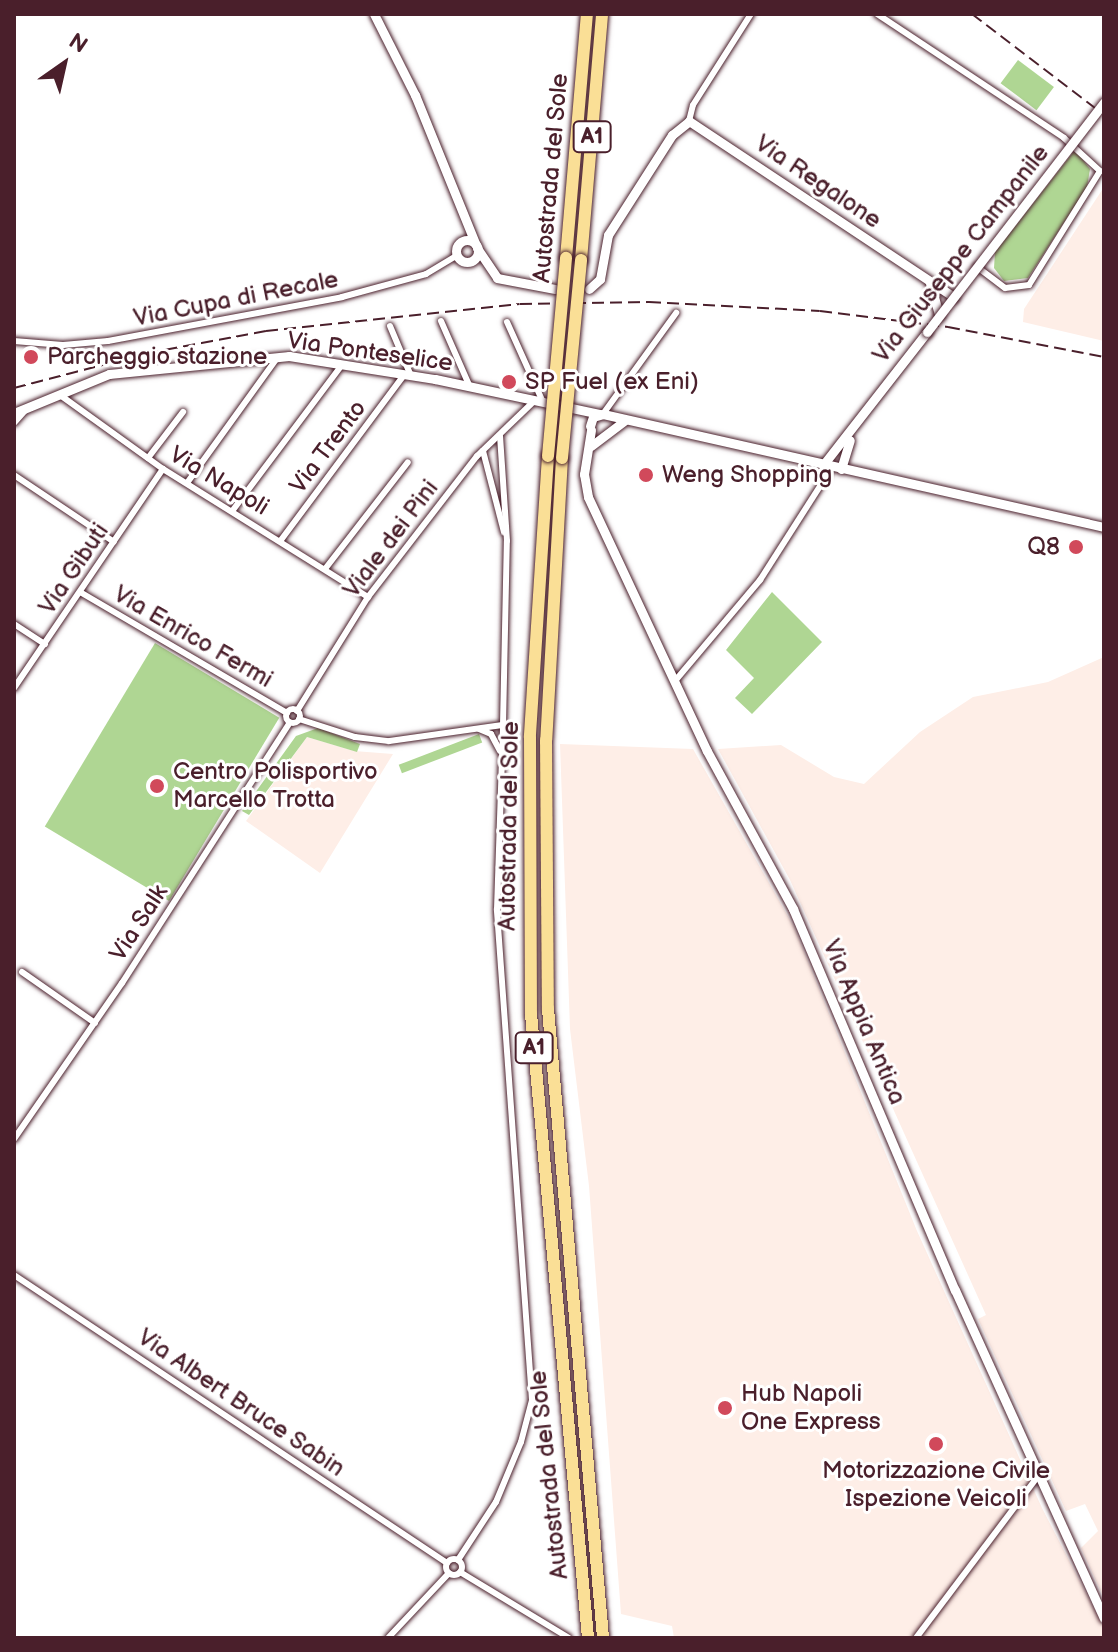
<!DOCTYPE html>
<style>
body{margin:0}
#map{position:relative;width:1118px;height:1652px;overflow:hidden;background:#fff;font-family:"Balsamiq Sans",sans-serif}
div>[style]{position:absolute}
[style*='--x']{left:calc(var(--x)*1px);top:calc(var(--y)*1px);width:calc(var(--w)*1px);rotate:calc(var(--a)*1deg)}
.built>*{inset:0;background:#feeee7}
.green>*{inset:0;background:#afd693;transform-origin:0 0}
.roads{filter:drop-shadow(0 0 2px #4a1f2b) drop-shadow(0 0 2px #4a1f2b)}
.street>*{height:6px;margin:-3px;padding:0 3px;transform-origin:3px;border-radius:3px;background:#fff}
.street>.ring{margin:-3px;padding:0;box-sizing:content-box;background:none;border:6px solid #fff;border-radius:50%}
.secondary>*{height:9px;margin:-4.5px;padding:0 4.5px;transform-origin:4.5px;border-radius:4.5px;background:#fff}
.secondary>.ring{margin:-4.5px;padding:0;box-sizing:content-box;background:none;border:9px solid #fff;border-radius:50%}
.highway>*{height:12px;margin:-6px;padding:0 6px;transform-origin:6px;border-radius:6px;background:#fadf96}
.rail>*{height:2px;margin-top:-1px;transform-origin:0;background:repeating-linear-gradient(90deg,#4a1f2b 0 12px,transparent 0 18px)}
.bridges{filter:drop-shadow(0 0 2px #4a1f2b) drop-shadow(0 0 2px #4a1f2b)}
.secondary-bridge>*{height:9px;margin:-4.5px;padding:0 4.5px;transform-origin:4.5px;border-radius:4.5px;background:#fff}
.highway-bridge>*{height:12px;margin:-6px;padding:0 6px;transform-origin:6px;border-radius:6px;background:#fadf96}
.dots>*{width:22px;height:22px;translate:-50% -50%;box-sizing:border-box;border:4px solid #fff;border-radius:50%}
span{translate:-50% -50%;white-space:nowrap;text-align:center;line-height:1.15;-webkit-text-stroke:6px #fff;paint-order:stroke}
.shield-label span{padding:2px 6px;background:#fff;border:2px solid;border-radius:6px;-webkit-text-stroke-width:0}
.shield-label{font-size:22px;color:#4a1f2b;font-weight:700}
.street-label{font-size:24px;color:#4a1f2b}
.poi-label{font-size:24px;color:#4a1f2b}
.left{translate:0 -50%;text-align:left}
.right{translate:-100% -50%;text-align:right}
.frame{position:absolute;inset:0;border:16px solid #4a1f2b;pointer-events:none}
.north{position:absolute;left:24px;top:24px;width:80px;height:80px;-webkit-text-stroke:6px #fff;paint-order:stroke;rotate:34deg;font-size:22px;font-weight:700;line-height:32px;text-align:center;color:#4a1f2b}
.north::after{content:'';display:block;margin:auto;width:28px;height:36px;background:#4a1f2b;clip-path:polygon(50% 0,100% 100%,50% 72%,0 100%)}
</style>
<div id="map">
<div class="built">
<i style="clip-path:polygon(1102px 190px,1104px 341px,1023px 322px,1024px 309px)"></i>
<i style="clip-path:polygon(1104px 657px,1104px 1591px,1102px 1594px,1081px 1548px,1098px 1531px,1085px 1504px,1066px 1511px,978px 1319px,986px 1315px,790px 880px,718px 749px,781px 745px,834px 777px,864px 784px,920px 732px,973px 697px,1048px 682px)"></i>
<i style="clip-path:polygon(307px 737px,354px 751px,393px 754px,320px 873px,246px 821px)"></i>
<i style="clip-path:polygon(560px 744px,693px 749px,794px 927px,917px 1231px,1042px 1508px,1104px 1628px,1104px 1638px,674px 1638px,672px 1626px,621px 1614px,589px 1186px,570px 1029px)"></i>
</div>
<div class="green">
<i style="left:1018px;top:60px;width:45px;height:29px;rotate:37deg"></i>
<i style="clip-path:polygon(1075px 150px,1090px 169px,1087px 187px,1028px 278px,1004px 281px,994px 268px,995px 252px)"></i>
<i style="clip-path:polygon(772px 592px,822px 642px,752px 714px,735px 698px,754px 678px,726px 650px)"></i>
<i style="left:155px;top:643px;width:145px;height:214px;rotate:31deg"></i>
<i style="clip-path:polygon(318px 728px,360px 744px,357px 752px,307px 737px,249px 815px,242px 811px,296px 736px)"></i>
<i style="left:479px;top:734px;width:9px;height:86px;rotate:69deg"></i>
</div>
<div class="roads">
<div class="street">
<i style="--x:877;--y:14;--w:224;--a:33.5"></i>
<i style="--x:1064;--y:138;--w:49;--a:42.5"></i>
<i style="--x:1100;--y:171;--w:134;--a:121.9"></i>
<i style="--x:1029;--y:285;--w:24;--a:173"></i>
<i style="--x:1005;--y:288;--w:35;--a:-143"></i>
<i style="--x:689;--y:121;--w:16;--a:-76"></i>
<i style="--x:693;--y:105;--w:108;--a:-57.5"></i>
<i style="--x:441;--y:321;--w:72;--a:66.3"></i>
<i style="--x:507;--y:322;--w:88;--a:65.8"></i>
<i style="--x:390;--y:326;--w:54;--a:67.2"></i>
<i style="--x:14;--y:341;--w:49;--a:4.7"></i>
<i style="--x:63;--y:345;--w:45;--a:-5.1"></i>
<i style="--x:108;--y:341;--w:238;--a:-10.6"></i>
<i style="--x:342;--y:297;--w:87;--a:-15.3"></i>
<i style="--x:426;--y:274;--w:35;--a:-31"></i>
<i style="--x:60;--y:395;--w:127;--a:35.7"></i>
<i style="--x:163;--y:469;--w:242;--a:32"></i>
<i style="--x:603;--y:414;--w:125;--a:-54.1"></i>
<i style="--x:14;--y:423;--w:15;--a:-48"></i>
<i style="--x:483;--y:451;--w:84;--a:75.5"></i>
<i style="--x:148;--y:458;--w:58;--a:-52.7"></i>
<i style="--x:14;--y:475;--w:120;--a:33.8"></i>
<i style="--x:187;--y:483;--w:154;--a:-54.2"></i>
<i style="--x:233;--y:510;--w:181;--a:-53.1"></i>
<i style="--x:281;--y:540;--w:206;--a:-53.3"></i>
<i style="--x:325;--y:569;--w:135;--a:-52.2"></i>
<i style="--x:80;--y:592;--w:240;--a:30.3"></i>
<i style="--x:14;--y:624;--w:37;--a:33"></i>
<i style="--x:675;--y:681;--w:132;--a:-49.9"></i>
<i style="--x:760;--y:580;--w:128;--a:-57.4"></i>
<i style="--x:14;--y:688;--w:265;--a:-55.8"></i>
<i class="ring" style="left:286px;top:709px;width:8px;height:8px"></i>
<i style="--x:297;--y:711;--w:134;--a:-58.1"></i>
<i style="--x:368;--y:597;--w:178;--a:-52.3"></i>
<i style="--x:477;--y:456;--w:76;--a:-43.9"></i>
<i style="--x:299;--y:719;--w:59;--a:17.8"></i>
<i style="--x:355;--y:737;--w:34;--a:7"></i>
<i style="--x:389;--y:741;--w:115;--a:-8"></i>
<i style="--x:503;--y:725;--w:184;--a:-88.8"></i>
<i style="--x:507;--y:541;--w:105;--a:-93.8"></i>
<i style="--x:479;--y:729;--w:13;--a:23"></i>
<i style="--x:491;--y:734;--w:19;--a:62"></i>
<i style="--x:22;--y:972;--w:89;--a:34.9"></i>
<i style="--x:14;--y:1139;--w:190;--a:-55.3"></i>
<i style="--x:122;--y:983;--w:310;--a:-57.2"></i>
<i style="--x:14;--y:1275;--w:520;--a:33.63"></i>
<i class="ring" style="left:446px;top:1559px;width:10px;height:10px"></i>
<i style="--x:458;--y:1560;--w:69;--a:-56.8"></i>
<i style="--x:496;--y:1502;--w:65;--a:-67.4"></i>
<i style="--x:521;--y:1442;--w:43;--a:-75.3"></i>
<i style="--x:532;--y:1400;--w:492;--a:-94.1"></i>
<i style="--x:497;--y:909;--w:184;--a:-88.1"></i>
<i style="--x:460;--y:1572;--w:127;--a:31.2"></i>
<i style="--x:388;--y:1638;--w:89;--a:-46.8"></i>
<i style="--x:916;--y:1638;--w:204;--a:-53"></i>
</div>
<div class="secondary">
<i style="--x:374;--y:14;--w:91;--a:63.2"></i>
<i style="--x:415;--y:95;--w:162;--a:67.9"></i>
<i class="ring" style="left:456px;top:240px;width:13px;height:13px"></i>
<i style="--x:477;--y:248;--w:36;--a:56"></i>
<i style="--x:497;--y:278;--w:59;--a:10.7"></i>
<i style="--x:930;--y:283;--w:33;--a:74"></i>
<i style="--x:589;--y:289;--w:15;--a:-42"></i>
<i style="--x:600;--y:279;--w:45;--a:-79.7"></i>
<i style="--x:608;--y:235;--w:119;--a:-57.4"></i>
<i style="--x:672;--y:135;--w:22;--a:-39"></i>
<i style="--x:689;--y:121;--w:318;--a:33.6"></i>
<i style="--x:14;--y:413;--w:103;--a:-22.3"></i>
<i style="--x:109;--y:374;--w:181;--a:-5.7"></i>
<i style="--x:289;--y:356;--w:148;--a:9"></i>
<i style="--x:435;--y:379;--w:169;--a:12"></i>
<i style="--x:590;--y:426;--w:9;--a:-72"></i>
<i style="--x:593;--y:417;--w:10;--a:-17"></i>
<i style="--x:603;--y:414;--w:514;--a:12.71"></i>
<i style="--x:591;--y:430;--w:45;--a:99"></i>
<i style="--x:584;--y:474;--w:23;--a:80"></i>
<i style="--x:588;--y:497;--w:280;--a:64.9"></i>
<i style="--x:707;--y:751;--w:180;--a:61.4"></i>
<i style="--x:793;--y:909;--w:414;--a:67"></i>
<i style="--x:955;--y:1290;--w:360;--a:65.6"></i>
<i style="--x:591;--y:446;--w:41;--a:-37.1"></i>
<i style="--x:823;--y:465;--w:169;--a:-52"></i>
<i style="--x:841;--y:469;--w:30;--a:-73"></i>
</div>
<div class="highway">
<i style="--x:566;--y:258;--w:245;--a:-85.1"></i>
<i style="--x:581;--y:260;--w:247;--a:-85.1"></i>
<i style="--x:548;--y:456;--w:282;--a:93.7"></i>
<i style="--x:530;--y:737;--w:277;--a:89.8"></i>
<i style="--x:531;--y:1014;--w:627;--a:84.78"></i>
<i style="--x:562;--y:458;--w:282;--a:93.2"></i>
<i style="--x:546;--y:740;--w:269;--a:89.6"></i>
<i style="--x:548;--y:1009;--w:631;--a:85"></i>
</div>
</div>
<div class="rail">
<i style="--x:972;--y:14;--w:166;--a:37.4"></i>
<i style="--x:14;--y:388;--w:138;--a:-14.6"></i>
<i style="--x:148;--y:353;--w:120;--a:-10.6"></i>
<i style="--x:266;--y:331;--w:255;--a:-6.1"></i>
<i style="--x:520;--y:304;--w:129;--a:-0.9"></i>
<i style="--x:649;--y:302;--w:171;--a:3"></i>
<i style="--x:820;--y:311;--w:129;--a:7.1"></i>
<i style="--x:948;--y:327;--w:159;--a:10.9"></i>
</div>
<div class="bridges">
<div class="secondary-bridge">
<i style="--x:927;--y:332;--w:290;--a:-52.4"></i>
</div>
<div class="highway-bridge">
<i style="--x:548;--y:456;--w:199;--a:-84.8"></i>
<i style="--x:562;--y:458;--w:199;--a:-84.5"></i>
</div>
</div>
<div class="dots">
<i style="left:31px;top:357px;background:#d1495b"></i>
<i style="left:509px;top:382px;background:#d1495b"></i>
<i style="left:646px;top:475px;background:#d1495b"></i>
<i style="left:1076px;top:547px;background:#d1495b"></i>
<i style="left:157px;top:786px;background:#d1495b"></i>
<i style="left:725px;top:1408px;background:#d1495b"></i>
<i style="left:936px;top:1444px;background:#d1495b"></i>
</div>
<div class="shield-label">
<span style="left:592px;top:137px">A1</span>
<span style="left:534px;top:1048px">A1</span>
</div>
<div class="street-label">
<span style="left:551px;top:178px;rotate:-85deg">Autostrada del Sole</span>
<span style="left:818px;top:182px;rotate:34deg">Via Regalone</span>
<span style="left:961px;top:254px;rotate:-52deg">Via Giuseppe Campanile</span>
<span style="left:236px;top:299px;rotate:-11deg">Via Cupa di Recale</span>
<span style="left:370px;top:352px;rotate:8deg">Via Ponteselice</span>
<span style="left:328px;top:447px;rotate:-53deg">Via Trento</span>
<span style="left:219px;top:481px;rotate:31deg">Via Napoli</span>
<span style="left:391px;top:539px;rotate:-53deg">Viale dei Pini</span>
<span style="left:74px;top:569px;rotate:-56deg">Via Gibuti</span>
<span style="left:193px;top:637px;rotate:30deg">Via Enrico Fermi</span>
<span style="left:509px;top:826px;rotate:-89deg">Autostrada del Sole</span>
<span style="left:139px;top:923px;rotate:-57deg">Via Salk</span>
<span style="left:864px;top:1022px;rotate:67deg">Via Appia Antica</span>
<span style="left:241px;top:1403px;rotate:34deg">Via Albert Bruce Sabin</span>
<span style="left:549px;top:1475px;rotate:-96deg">Autostrada del Sole</span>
</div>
<div class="poi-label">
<span class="left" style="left:47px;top:357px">Parcheggio stazione</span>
<span class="left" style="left:525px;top:382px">SP Fuel (ex Eni)</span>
<span class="left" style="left:662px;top:475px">Weng Shopping</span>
<span class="right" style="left:1060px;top:547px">Q8</span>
<span class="left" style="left:173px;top:786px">Centro Polisportivo<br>Marcello Trotta</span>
<span class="left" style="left:741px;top:1408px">Hub Napoli<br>One Express</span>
<span style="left:936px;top:1485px">Motorizzazione Civile<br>Ispezione Veicoli</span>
</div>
<div class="frame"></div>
<div class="north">N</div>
</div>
